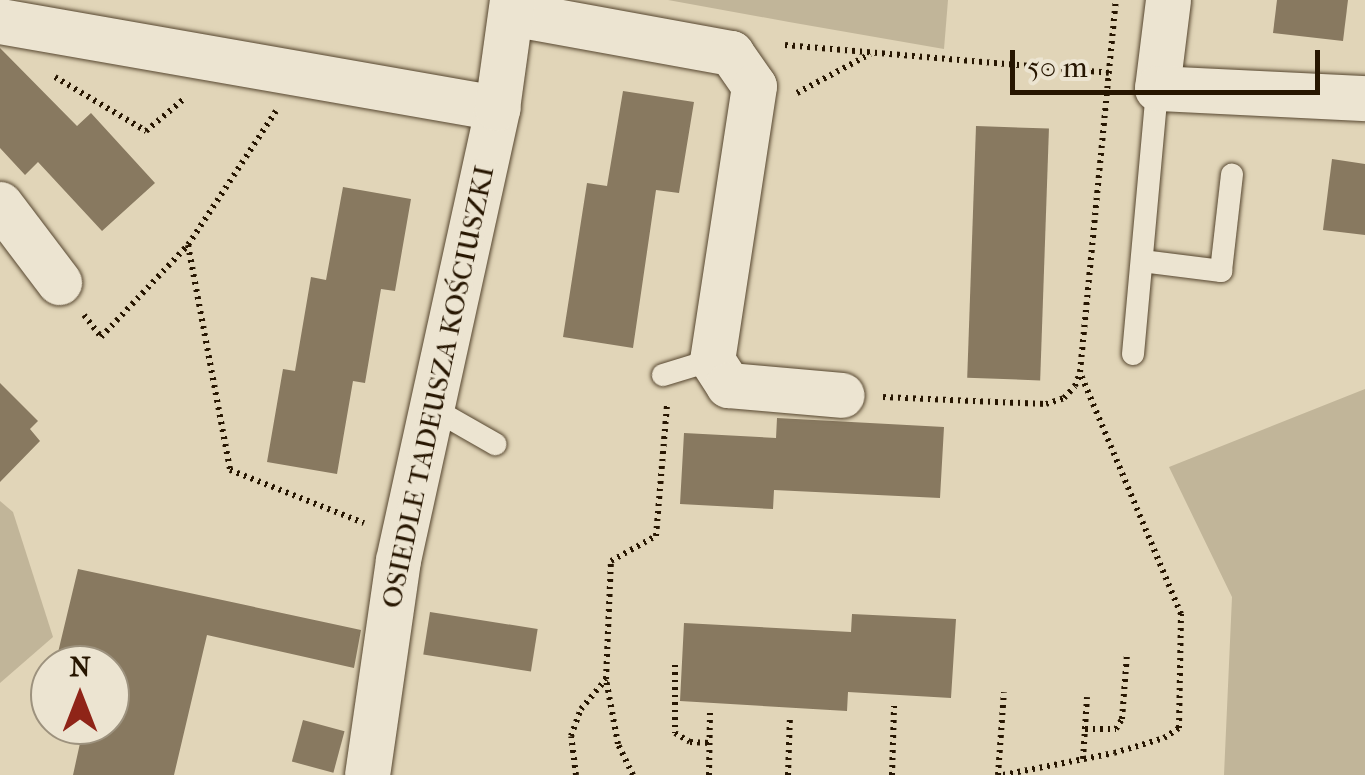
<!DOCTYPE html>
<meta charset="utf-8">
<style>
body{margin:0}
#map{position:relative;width:1365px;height:775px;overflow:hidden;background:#e1d5b8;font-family:"IM FELL French Canon",serif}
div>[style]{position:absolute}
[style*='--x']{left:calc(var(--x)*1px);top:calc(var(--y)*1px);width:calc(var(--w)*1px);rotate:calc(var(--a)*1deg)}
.green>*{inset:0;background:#c1b599}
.building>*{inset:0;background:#887960;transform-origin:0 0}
.path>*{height:6px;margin-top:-3px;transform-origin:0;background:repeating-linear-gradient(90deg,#271601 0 2.5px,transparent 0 7.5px)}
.roads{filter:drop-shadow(0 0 2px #56462f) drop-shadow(0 0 2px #56462f)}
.lane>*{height:22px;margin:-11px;padding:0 11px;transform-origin:11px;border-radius:11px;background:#ece4d1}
.street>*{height:45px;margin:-22.5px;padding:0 22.5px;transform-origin:22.5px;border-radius:22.5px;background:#ece4d1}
span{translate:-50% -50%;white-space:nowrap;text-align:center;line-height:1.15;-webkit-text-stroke:10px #ece4d1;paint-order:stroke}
.street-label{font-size:28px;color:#271601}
.north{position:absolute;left:30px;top:645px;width:100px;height:100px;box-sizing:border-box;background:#ece4d1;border:2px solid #9d927e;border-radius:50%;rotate:0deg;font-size:28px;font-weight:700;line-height:40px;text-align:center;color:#271601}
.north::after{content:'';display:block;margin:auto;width:35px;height:45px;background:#8f2418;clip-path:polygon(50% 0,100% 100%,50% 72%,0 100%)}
.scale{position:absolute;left:1010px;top:50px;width:310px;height:45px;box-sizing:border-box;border:5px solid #271601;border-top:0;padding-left:12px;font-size:30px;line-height:35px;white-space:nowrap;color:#271601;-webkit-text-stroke:8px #ece4d1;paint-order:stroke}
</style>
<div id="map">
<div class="green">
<i style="clip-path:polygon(668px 0,948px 0,944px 49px,789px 22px)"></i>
<i style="clip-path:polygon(1365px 389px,1365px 775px,1224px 775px,1232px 597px,1169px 467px)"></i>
<i style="clip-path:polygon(0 501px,13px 512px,53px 637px,0 683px)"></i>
</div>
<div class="building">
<i style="clip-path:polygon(1277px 0,1348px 0,1343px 41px,1273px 33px)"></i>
<i style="clip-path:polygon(0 48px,77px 126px,91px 113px,155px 183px,102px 231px,38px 162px,25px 175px,0 148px)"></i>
<i style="clip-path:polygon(623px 91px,694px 102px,679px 193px,656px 190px,633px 348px,563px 337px,587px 183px,607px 186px)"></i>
<i style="left:976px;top:126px;width:73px;height:252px;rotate:2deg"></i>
<i style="clip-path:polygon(1332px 159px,1365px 164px,1365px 235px,1323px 230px)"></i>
<i style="clip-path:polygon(343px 187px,411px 199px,395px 291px,381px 289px,365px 383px,353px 381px,337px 474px,267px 462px,283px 369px,295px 371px,311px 277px,326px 280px)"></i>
<i style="clip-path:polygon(0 383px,38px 421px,30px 429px,40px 441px,0 482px)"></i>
<i style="clip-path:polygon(777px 418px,944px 427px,940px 498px,774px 490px,773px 509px,680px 504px,684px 433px,776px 438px)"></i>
<i style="clip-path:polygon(78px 569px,361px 630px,354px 668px,207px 635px,174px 775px,73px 775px,84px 725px,110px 725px,110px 665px,55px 665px)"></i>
<i style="left:430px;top:612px;width:109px;height:43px;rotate:9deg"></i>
<i style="clip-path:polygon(852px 614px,956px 619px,951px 698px,848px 692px,847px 711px,680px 701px,684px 623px,851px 632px)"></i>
<i style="left:303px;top:720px;width:43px;height:43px;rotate:15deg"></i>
</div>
<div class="path">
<i style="--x:785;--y:45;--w:325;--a:4.9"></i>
<i style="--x:55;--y:77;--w:106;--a:30.7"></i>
<i style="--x:146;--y:131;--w:51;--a:-40.2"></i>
<i style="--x:797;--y:93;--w:83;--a:-28.1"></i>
<i style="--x:276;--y:111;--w:160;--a:123.3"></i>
<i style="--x:188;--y:245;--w:229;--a:79.4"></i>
<i style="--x:230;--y:470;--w:144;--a:21.6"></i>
<i style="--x:84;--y:315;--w:28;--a:52"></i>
<i style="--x:101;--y:337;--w:125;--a:-46.6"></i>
<i style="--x:883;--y:397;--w:163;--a:2.5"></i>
<i style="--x:1046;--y:404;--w:19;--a:-18"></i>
<i style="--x:1064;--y:398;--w:16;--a:-47"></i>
<i style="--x:1075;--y:386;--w:15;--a:-70"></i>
<i style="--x:1080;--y:372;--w:374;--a:-84.5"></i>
<i style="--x:675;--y:665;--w:68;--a:90"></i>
<i style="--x:675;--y:733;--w:17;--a:31"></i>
<i style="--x:690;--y:742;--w:20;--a:3"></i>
<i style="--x:1085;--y:729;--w:31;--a:0"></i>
<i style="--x:1116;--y:729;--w:12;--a:-59"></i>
<i style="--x:1122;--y:719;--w:65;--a:-85.6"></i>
<i style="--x:1083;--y:759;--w:62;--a:-86.3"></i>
<i style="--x:576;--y:775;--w:39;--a:-97"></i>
<i style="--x:571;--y:736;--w:29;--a:-70"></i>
<i style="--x:581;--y:709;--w:39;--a:-50"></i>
<i style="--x:633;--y:775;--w:34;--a:-116"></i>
<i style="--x:618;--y:744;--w:66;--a:-100.5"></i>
<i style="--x:606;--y:679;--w:118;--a:-87.6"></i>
<i style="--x:611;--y:561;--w:51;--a:-29.1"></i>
<i style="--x:656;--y:536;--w:132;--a:-85.2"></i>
<i style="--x:709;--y:775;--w:62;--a:-89.1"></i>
<i style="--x:788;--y:775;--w:60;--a:-88.1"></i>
<i style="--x:892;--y:775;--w:69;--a:-88.3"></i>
<i style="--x:998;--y:775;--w:83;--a:-85.9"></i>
<i style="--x:1003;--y:775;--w:113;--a:-11.2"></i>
<i style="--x:1114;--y:753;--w:52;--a:-16.7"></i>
<i style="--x:1164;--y:738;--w:18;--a:-34"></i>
<i style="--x:1179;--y:728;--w:114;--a:-89"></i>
<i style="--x:1181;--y:614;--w:262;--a:-112.7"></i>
</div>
<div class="roads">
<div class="lane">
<i style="--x:1142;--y:261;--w:80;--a:7.2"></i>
<i style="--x:1221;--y:271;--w:97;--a:-83.5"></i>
<i style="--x:1133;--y:354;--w:267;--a:-84.8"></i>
<i style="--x:663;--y:375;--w:51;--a:-17"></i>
<i style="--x:432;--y:408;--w:73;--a:29.7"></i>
</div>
<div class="street">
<i style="--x:1168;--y:0;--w:89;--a:97.1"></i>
<i style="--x:1157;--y:88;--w:208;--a:2.8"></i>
<i style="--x:511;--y:13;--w:224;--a:10.3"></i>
<i style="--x:731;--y:53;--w:40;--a:55.1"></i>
<i style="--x:754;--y:86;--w:277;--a:98.7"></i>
<i style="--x:712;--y:360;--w:30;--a:57"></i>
<i style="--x:728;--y:385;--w:114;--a:5"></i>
<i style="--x:0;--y:21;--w:505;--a:9.93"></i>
<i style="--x:0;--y:204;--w:98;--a:52.9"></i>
<i style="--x:367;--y:775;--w:217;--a:-81.8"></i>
<i style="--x:398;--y:560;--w:463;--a:-77.6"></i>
<i style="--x:497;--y:108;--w:109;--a:-82.1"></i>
</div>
</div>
<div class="street-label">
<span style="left:438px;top:387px;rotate:-78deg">OSIEDLE TADEUSZA KOŚCIUSZKI</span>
</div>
<div class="north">N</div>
<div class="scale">50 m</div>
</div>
